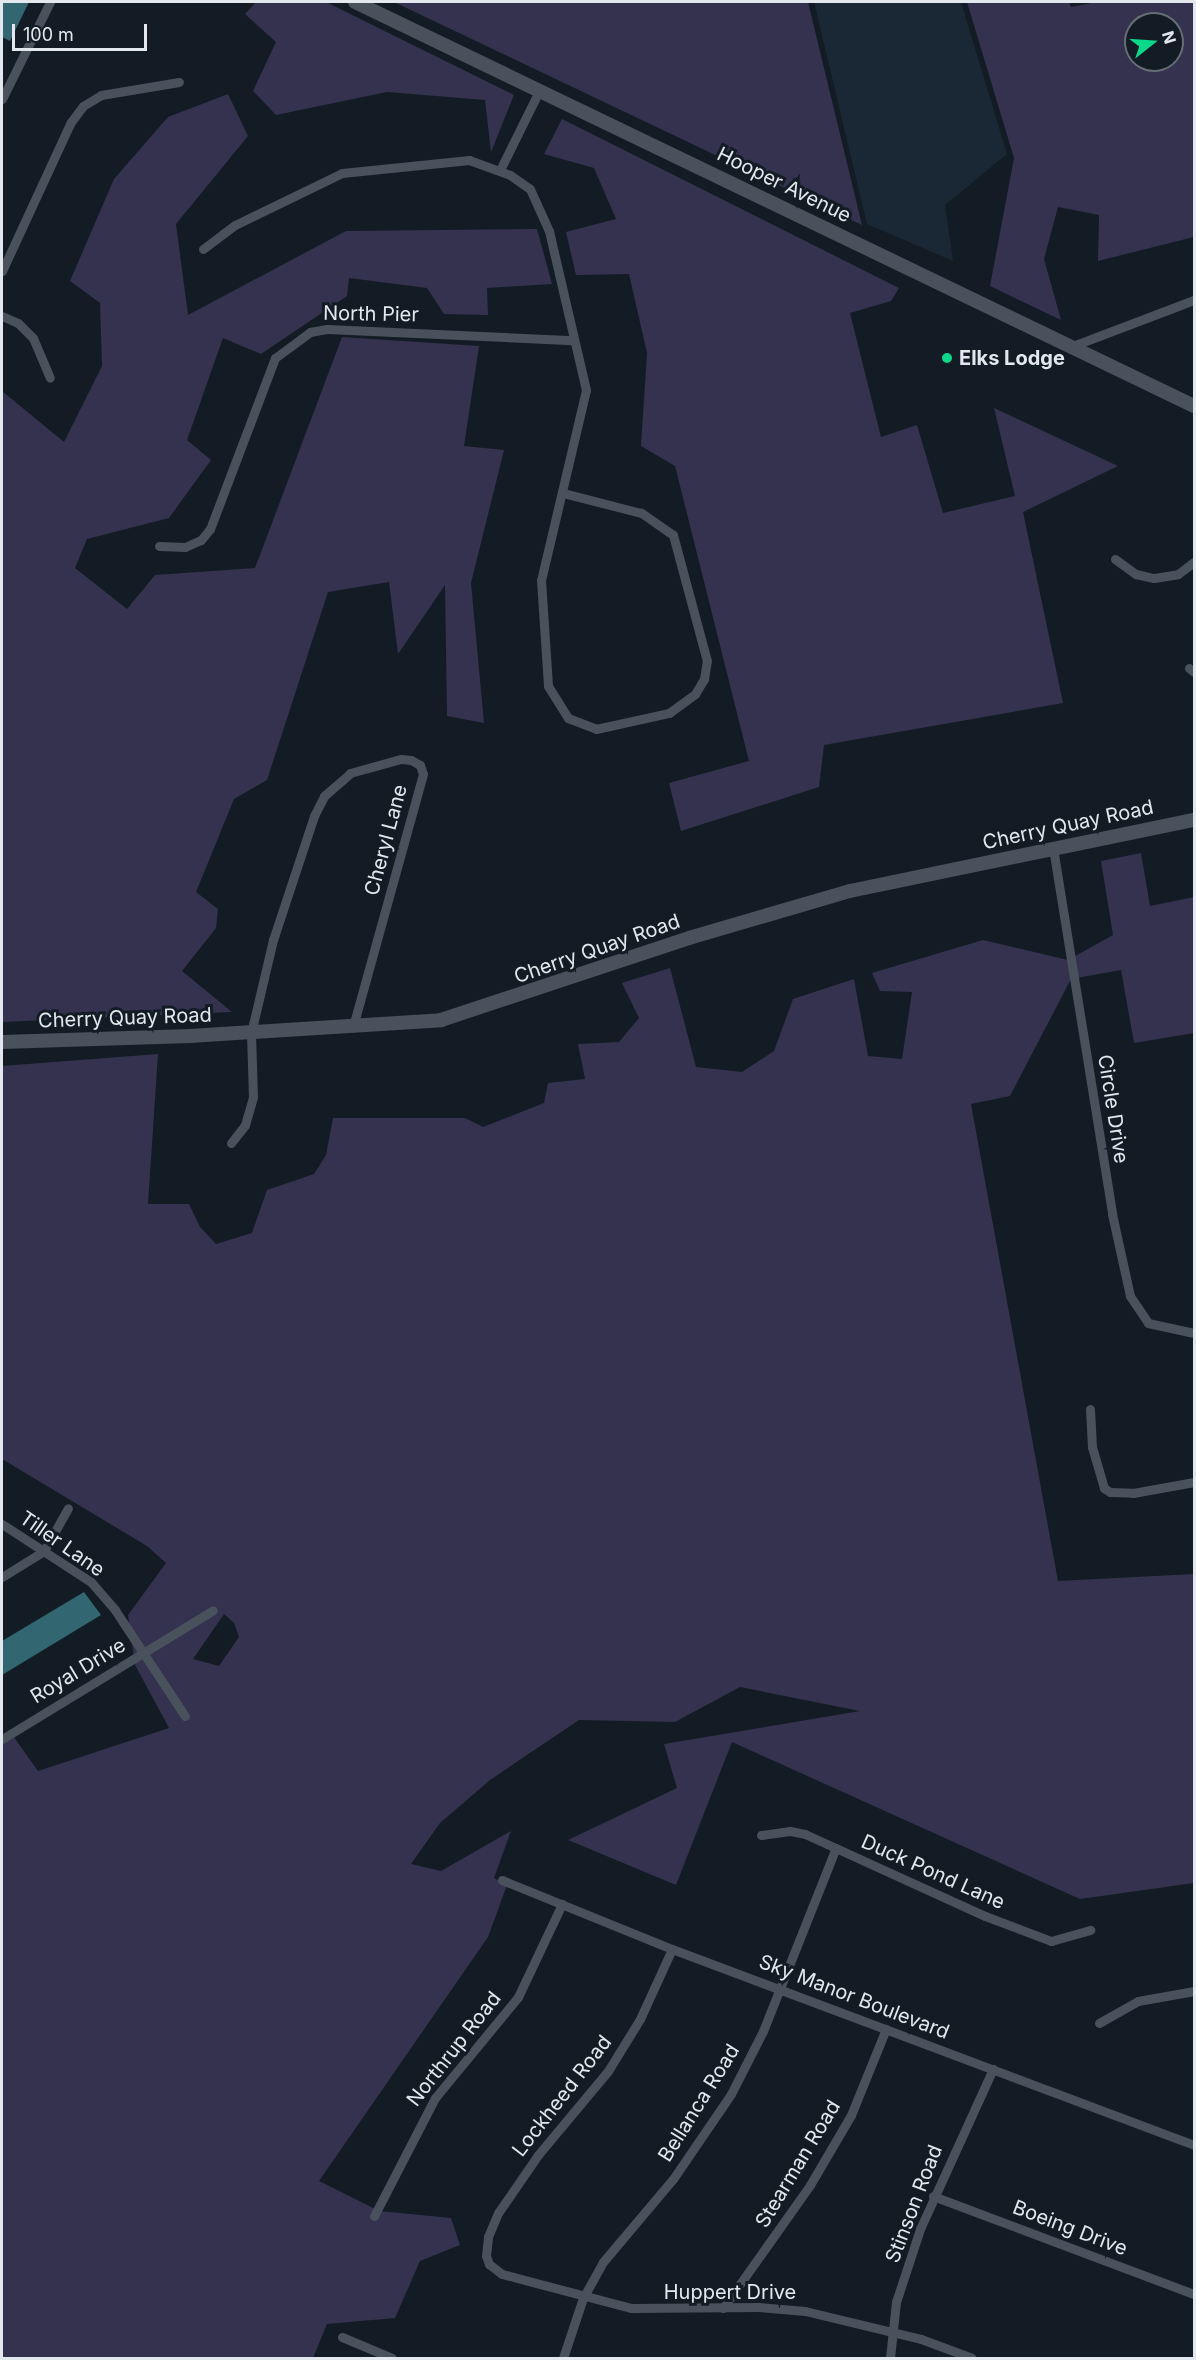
<!DOCTYPE html>
<style>
body{margin:0}
#map{position:relative;width:1196px;height:2360px;overflow:hidden;background:#131c24;font-family:Inter,sans-serif}
div>[style]{position:absolute}
[style*='--x']{left:calc(var(--x)*1px);top:calc(var(--y)*1px);width:calc(var(--w)*1px);rotate:calc(var(--a)*1deg)}
.built>*{inset:0;background:#1a2734}
.green>*{inset:0;background:#34324f}
.water>*{inset:0;background:#326772}
.street>*{height:9px;margin:-4.5px;padding:0 4.5px;transform-origin:4.5px;border-radius:4.5px;background:#48515c}
.secondary>*{height:14px;margin:-7px;padding:0 7px;transform-origin:7px;border-radius:7px;background:#48515c}
.dots>*{width:16px;height:16px;translate:-50% -50%;box-sizing:border-box;border:3px solid #131c24;border-radius:50%}
span{translate:-50% -50%;white-space:nowrap;text-align:center;line-height:1.15;-webkit-text-stroke:6px #131c24;paint-order:stroke}
.street-label{font-size:20px;color:#e2e8ee}
.poi-label{font-size:20px;color:#e2e8ee;font-weight:700}
.left{translate:0 -50%;text-align:left}
.frame{position:absolute;inset:0;border:3px solid #e2e8ee;pointer-events:none}
.north{position:absolute;left:1124px;top:12px;width:60px;height:60px;box-sizing:border-box;background:#131c24;border:2px solid #666e75;border-radius:50%;rotate:73deg;font-size:16px;font-weight:700;line-height:24px;text-align:center;color:#e2e8ee}
.north::after{content:'';display:block;margin:auto;width:21px;height:27px;background:#0bd98a;clip-path:polygon(50% 0,100% 100%,50% 72%,0 100%)}
.scale{position:absolute;left:12px;top:24px;width:135px;height:27px;box-sizing:border-box;border:3px solid #e2e8ee;border-top:0;padding-left:8px;font-size:18px;line-height:21px;white-space:nowrap;color:#e2e8ee;-webkit-text-stroke:4px #131c24;paint-order:stroke}
</style>
<div id="map">
<div class="built">
<i style="clip-path:polygon(814px 2px,961px 2px,1007px 154px,945px 205px,953px 261px,867px 224px)"></i>
</div>
<div class="green">
<i style="clip-path:polygon(256px 2px,326px 2px,514px 95px,491px 152px,485px 100px,387px 92px,276px 115px,253px 91px,276px 42px,245px 14px)"></i>
<i style="clip-path:polygon(394px 2px,808px 2px,862px 225px)"></i>
<i style="clip-path:polygon(evenodd,967px 2px,1069px 2px,1071px 7px,1097px 2px,1194px 2px,1194px 237px,1098px 261px,1099px 215px,1058px 207px,1044px 259px,1061px 320px,990px 286px,1014px 158px,967px 2px,1136px 24px,1172px 24px,1172px 60px,1136px 60px,1136px 24px)"></i>
<i style="clip-path:polygon(228px 94px,248px 136px,176px 224px,188px 315px,346px 231px,537px 229px,552px 284px,487px 288px,488px 315px,444px 314px,427px 288px,349px 278px,347px 296px,261px 354px,223px 338px,187px 440px,211px 460px,169px 518px,87px 539px,75px 568px,127px 609px,155px 575px,255px 568px,342px 337px,479px 346px,464px 446px,504px 450px,471px 583px,484px 723px,447px 716px,445px 585px,398px 654px,389px 582px,328px 592px,267px 780px,234px 799px,196px 892px,218px 909px,216px 928px,182px 971px,232px 1012px,2px 1022px,2px 391px,64px 442px,102px 366px,100px 303px,70px 281px,114px 179px,168px 117px)"></i>
<i style="clip-path:polygon(562px 119px,899px 288px,891px 301px,850px 313px,881px 437px,917px 425px,943px 513px,1015px 496px,994px 408px,1118px 466px,1023px 512px,1063px 703px,824px 745px,819px 787px,681px 831px,669px 783px,749px 761px,675px 466px,641px 446px,647px 353px,629px 274px,576px 275px,566px 232px,616px 219px,594px 168px,544px 154px)"></i>
<i style="clip-path:polygon(evenodd,1141px 853px,1150px 906px,1194px 897px,1194px 1033px,1134px 1043px,1121px 970px,1071px 979px,1010px 1096px,971px 1104px,1058px 1581px,1194px 1574px,1194px 1883px,1080px 1899px,732px 1742px,676px 1885px,568px 1840px,677px 1788px,664px 1744px,860px 1711px,740px 1687px,675px 1722px,579px 1720px,490px 1780px,440px 1823px,411px 1864px,441px 1871px,511px 1831px,494px 1878px,507px 1885px,488px 1937px,319px 2181px,379px 2211px,451px 2218px,460px 2245px,420px 2261px,395px 2318px,327px 2324px,313px 2358px,2px 2358px,2px 1739px,11px 1733px,38px 1771px,169px 1728px,135px 1665px,128px 1615px,166px 1563px,147px 1546px,2px 1459px,2px 1066px,158px 1054px,148px 1204px,189px 1204px,200px 1227px,216px 1244px,252px 1233px,267px 1190px,314px 1174px,326px 1155px,333px 1118px,465px 1118px,483px 1127px,544px 1103px,548px 1083px,585px 1079px,578px 1044px,619px 1042px,639px 1018px,622px 983px,670px 968px,696px 1067px,742px 1072px,774px 1051px,793px 999px,854px 979px,868px 1056px,902px 1059px,912px 992px,880px 991px,872px 973px,983px 940px,1068px 960px,1113px 935px,1101px 861px,1141px 853px,224px 1614px,234px 1623px,239px 1637px,219px 1666px,193px 1659px,224px 1614px)"></i>
</div>
<div class="water">
<i style="clip-path:polygon(2px 2px,29px 2px,10px 41px,2px 37px)"></i>
<i style="clip-path:polygon(84px 1592px,101px 1615px,2px 1675px,2px 1641px)"></i>
</div>
<div class="street">
<i style="--x:2;--y:99;--w:108;--a:-63.7"></i>
<i style="--x:500;--y:170;--w:90;--a:-63.7"></i>
<i style="--x:203;--y:249;--w:40;--a:-37"></i>
<i style="--x:235;--y:225;--w:119;--a:-25.9"></i>
<i style="--x:342;--y:173;--w:128;--a:-5.8"></i>
<i style="--x:469;--y:160;--w:44;--a:20.1"></i>
<i style="--x:510;--y:175;--w:24;--a:35"></i>
<i style="--x:530;--y:189;--w:46;--a:65.7"></i>
<i style="--x:549;--y:231;--w:163;--a:76.9"></i>
<i style="--x:586;--y:390;--w:195;--a:103.3"></i>
<i style="--x:541;--y:580;--w:106;--a:86.2"></i>
<i style="--x:548;--y:686;--w:38;--a:58"></i>
<i style="--x:568;--y:718;--w:30;--a:21"></i>
<i style="--x:596;--y:729;--w:75;--a:-12.4"></i>
<i style="--x:669;--y:713;--w:32;--a:-36"></i>
<i style="--x:695;--y:694;--w:17;--a:-59"></i>
<i style="--x:704;--y:679;--w:18;--a:-81"></i>
<i style="--x:707;--y:661;--w:131;--a:-105.1"></i>
<i style="--x:673;--y:535;--w:39;--a:-145"></i>
<i style="--x:641;--y:513;--w:81;--a:-165.6"></i>
<i style="--x:2;--y:271;--w:164;--a:-65.2"></i>
<i style="--x:71;--y:122;--w:20;--a:-53"></i>
<i style="--x:83;--y:106;--w:21;--a:-31"></i>
<i style="--x:101;--y:95;--w:79;--a:-9.5"></i>
<i style="--x:2;--y:316;--w:17;--a:24"></i>
<i style="--x:18;--y:323;--w:21;--a:45"></i>
<i style="--x:33;--y:338;--w:43;--a:67"></i>
<i style="--x:1070;--y:347;--w:133;--a:-20.8"></i>
<i style="--x:159;--y:546;--w:26;--a:2"></i>
<i style="--x:185;--y:547;--w:17;--a:-24"></i>
<i style="--x:201;--y:540;--w:14;--a:-51"></i>
<i style="--x:210;--y:529;--w:183;--a:-69.2"></i>
<i style="--x:275;--y:358;--w:44;--a:-36.6"></i>
<i style="--x:310;--y:332;--w:17;--a:-10"></i>
<i style="--x:327;--y:329;--w:246;--a:2.6"></i>
<i style="--x:1115;--y:559;--w:26;--a:36"></i>
<i style="--x:1136;--y:574;--w:18;--a:13"></i>
<i style="--x:1154;--y:578;--w:24;--a:-9"></i>
<i style="--x:1178;--y:574;--w:20;--a:-37"></i>
<i style="--x:1189;--y:668;--w:6;--a:39"></i>
<i style="--x:1053;--y:848;--w:371;--a:80.8"></i>
<i style="--x:1112;--y:1214;--w:84;--a:77.6"></i>
<i style="--x:1130;--y:1296;--w:32;--a:56"></i>
<i style="--x:1148;--y:1323;--w:47;--a:12.3"></i>
<i style="--x:231;--y:1143;--w:23;--a:-52"></i>
<i style="--x:245;--y:1125;--w:29;--a:-74"></i>
<i style="--x:253;--y:1097;--w:64;--a:-91.8"></i>
<i style="--x:251;--y:1033;--w:96;--a:-76.7"></i>
<i style="--x:273;--y:940;--w:131;--a:-71.7"></i>
<i style="--x:314;--y:816;--w:22;--a:-63"></i>
<i style="--x:324;--y:796;--w:35;--a:-41"></i>
<i style="--x:350;--y:773;--w:53;--a:-15.4"></i>
<i style="--x:401;--y:759;--w:10;--a:6"></i>
<i style="--x:411;--y:760;--w:10;--a:29"></i>
<i style="--x:420;--y:765;--w:9;--a:72"></i>
<i style="--x:423;--y:774;--w:263;--a:105.5"></i>
<i style="--x:1090;--y:1409;--w:38;--a:87"></i>
<i style="--x:1092;--y:1447;--w:43;--a:73.7"></i>
<i style="--x:1104;--y:1488;--w:7;--a:34"></i>
<i style="--x:1110;--y:1492;--w:23;--a:2"></i>
<i style="--x:1133;--y:1493;--w:62;--a:-10.2"></i>
<i style="--x:2;--y:1524;--w:106;--a:33.1"></i>
<i style="--x:91;--y:1582;--w:37;--a:49"></i>
<i style="--x:115;--y:1610;--w:127;--a:56.6"></i>
<i style="--x:2;--y:1577;--w:49;--a:-31.8"></i>
<i style="--x:44;--y:1551;--w:49;--a:-60.8"></i>
<i style="--x:2;--y:1739;--w:247;--a:-31.4"></i>
<i style="--x:761;--y:1835;--w:29;--a:-8"></i>
<i style="--x:790;--y:1831;--w:15;--a:11"></i>
<i style="--x:805;--y:1834;--w:198;--a:24.5"></i>
<i style="--x:985;--y:1916;--w:71;--a:20.7"></i>
<i style="--x:1051;--y:1941;--w:41;--a:-15.8"></i>
<i style="--x:502;--y:1880;--w:183;--a:22.1"></i>
<i style="--x:672;--y:1949;--w:558;--a:20.58"></i>
<i style="--x:672;--y:1949;--w:77;--a:114.6"></i>
<i style="--x:640;--y:2019;--w:61;--a:121.6"></i>
<i style="--x:608;--y:2071;--w:109;--a:129.8"></i>
<i style="--x:538;--y:2155;--w:70;--a:124.6"></i>
<i style="--x:498;--y:2213;--w:26;--a:113"></i>
<i style="--x:488;--y:2237;--w:19;--a:96"></i>
<i style="--x:486;--y:2256;--w:9;--a:69"></i>
<i style="--x:489;--y:2264;--w:16;--a:38"></i>
<i style="--x:502;--y:2274;--w:133;--a:14.8"></i>
<i style="--x:631;--y:2308;--w:128;--a:-0.4"></i>
<i style="--x:759;--y:2307;--w:46;--a:5"></i>
<i style="--x:805;--y:2311;--w:119;--a:13.6"></i>
<i style="--x:921;--y:2339;--w:54;--a:20.4"></i>
<i style="--x:1099;--y:2023;--w:45;--a:-29.4"></i>
<i style="--x:1138;--y:2001;--w:57;--a:-10.1"></i>
<i style="--x:933;--y:2196;--w:279;--a:20.6"></i>
<i style="--x:374;--y:2216;--w:133;--a:-62.7"></i>
<i style="--x:435;--y:2098;--w:131;--a:-50.6"></i>
<i style="--x:518;--y:1997;--w:103;--a:-64.7"></i>
<i style="--x:723;--y:2308;--w:151;--a:-54.7"></i>
<i style="--x:810;--y:2185;--w:81;--a:-59.6"></i>
<i style="--x:851;--y:2115;--w:93;--a:-67.9"></i>
<i style="--x:342;--y:2337;--w:54;--a:22.8"></i>
<i style="--x:563;--y:2358;--w:63;--a:-71.6"></i>
<i style="--x:583;--y:2298;--w:41;--a:-60.9"></i>
<i style="--x:603;--y:2262;--w:109;--a:-49.9"></i>
<i style="--x:673;--y:2179;--w:103;--a:-55.7"></i>
<i style="--x:731;--y:2094;--w:71;--a:-63.1"></i>
<i style="--x:763;--y:2031;--w:197;--a:-68.3"></i>
<i style="--x:890;--y:2358;--w:56;--a:-83.9"></i>
<i style="--x:896;--y:2302;--w:77;--a:-71.8"></i>
<i style="--x:920;--y:2229;--w:176;--a:-65.5"></i>
</div>
<div class="secondary">
<i style="--x:355;--y:2;--w:931;--a:25.71"></i>
<i style="--x:2;--y:1042;--w:188;--a:-1.8"></i>
<i style="--x:190;--y:1036;--w:252;--a:-3.6"></i>
<i style="--x:441;--y:1020;--w:261;--a:-18.3"></i>
<i style="--x:689;--y:938;--w:168;--a:-16.3"></i>
<i style="--x:850;--y:891;--w:351;--a:-11.7"></i>
</div>
<div class="dots">
<i style="left:947px;top:358px;background:#0bd98a"></i>
</div>
<div class="street-label">
<span style="left:784px;top:185px;rotate:26deg">Hooper Avenue</span>
<span style="left:371px;top:314px;rotate:1deg">North Pier</span>
<span style="left:1068px;top:825px;rotate:-12deg">Cherry Quay Road</span>
<span style="left:386px;top:840px;rotate:-75deg">Cheryl Lane</span>
<span style="left:597px;top:949px;rotate:-19deg">Cherry Quay Road</span>
<span style="left:125px;top:1018px;rotate:-2deg">Cherry Quay Road</span>
<span style="left:1113px;top:1109px;rotate:81deg">Circle Drive</span>
<span style="left:62px;top:1544px;rotate:35deg">Tiller Lane</span>
<span style="left:78px;top:1671px;rotate:-31deg">Royal Drive</span>
<span style="left:933px;top:1872px;rotate:24deg">Duck Pond Lane</span>
<span style="left:854px;top:1997px;rotate:21deg">Sky Manor Boulevard</span>
<span style="left:454px;top:2049px;rotate:-52deg">Northrup Road</span>
<span style="left:562px;top:2096px;rotate:-52deg">Lockheed Road</span>
<span style="left:699px;top:2103px;rotate:-58deg">Bellanca Road</span>
<span style="left:798px;top:2164px;rotate:-59deg">Stearman Road</span>
<span style="left:914px;top:2204px;rotate:-69deg">Stinson Road</span>
<span style="left:1070px;top:2228px;rotate:21deg">Boeing Drive</span>
<span style="left:730px;top:2292px">Huppert Drive</span>
</div>
<div class="poi-label">
<span class="left" style="left:959px;top:358px">Elks Lodge</span>
</div>
<div class="frame"></div>
<div class="north">N</div>
<div class="scale">100 m</div>
</div>
